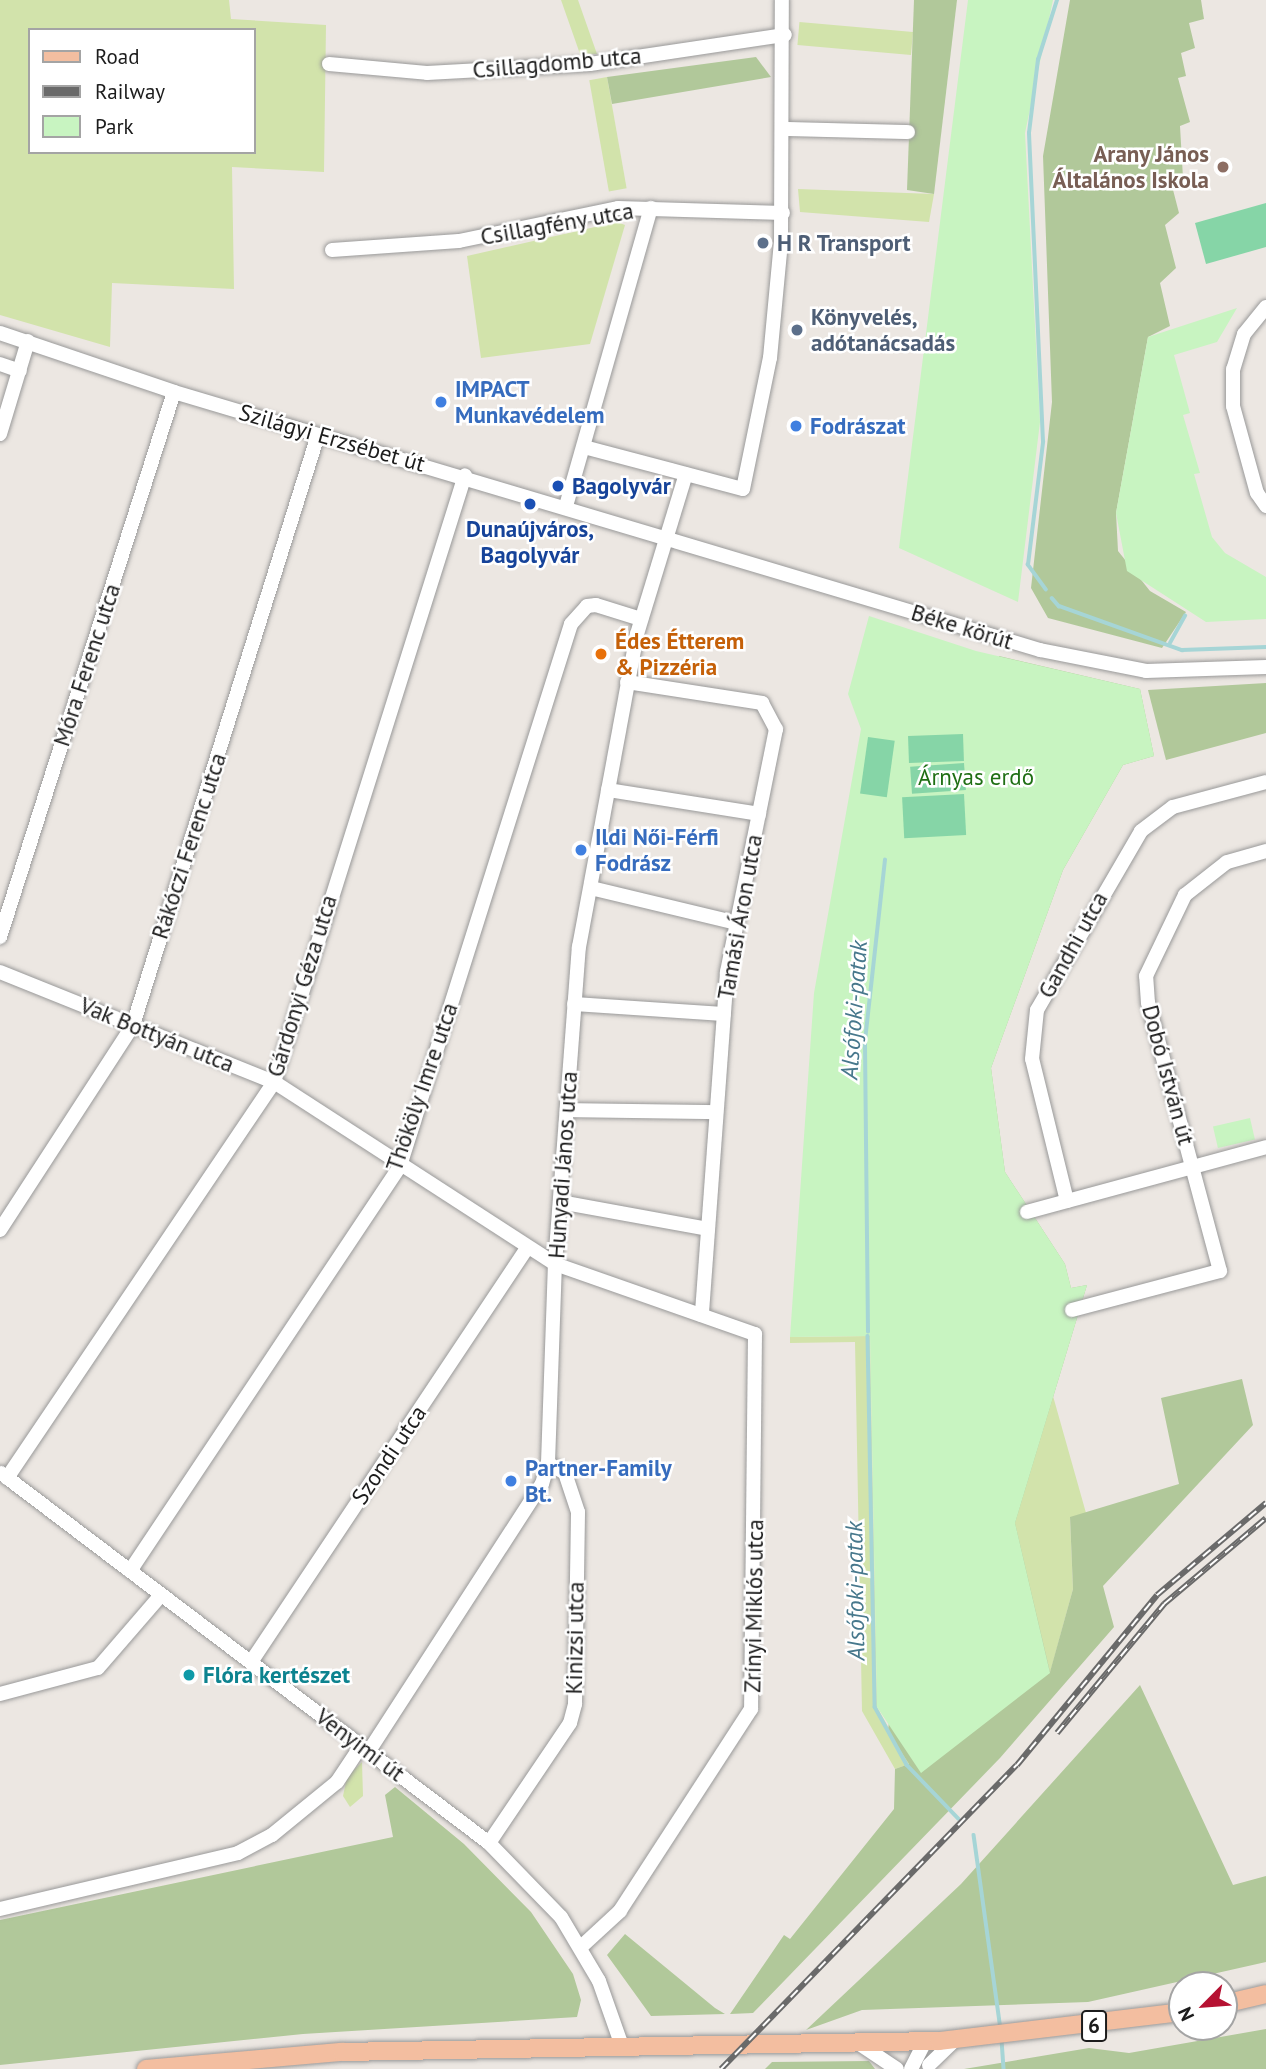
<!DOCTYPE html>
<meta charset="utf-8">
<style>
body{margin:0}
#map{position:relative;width:1266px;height:2069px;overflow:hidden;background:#ece7e2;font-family:"PT Sans",sans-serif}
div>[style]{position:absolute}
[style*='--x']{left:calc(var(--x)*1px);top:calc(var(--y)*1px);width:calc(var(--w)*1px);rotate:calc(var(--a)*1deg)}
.grass>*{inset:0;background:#d2e3ab;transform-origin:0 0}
.forest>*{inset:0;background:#b1c89a}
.park>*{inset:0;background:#c8f4c1;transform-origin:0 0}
.pitch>*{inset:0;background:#86d5a7;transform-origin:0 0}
.stream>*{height:3.5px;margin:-1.75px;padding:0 1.75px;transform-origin:1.75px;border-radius:1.75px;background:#a6d5d6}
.roads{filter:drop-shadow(0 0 2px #999) drop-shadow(0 0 2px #999)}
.minor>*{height:14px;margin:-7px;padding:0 7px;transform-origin:7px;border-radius:7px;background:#fff}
.major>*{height:18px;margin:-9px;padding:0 9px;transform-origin:9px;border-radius:9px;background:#f3bea0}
.rail>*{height:6px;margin-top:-3px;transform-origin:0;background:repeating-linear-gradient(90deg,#fff 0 10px,#6a6a6a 0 20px);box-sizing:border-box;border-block:2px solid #6a6a6a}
.dots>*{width:19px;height:19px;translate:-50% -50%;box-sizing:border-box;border:4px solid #fff;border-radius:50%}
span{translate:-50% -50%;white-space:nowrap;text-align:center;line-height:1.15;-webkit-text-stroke:5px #fff;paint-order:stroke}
.shield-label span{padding:2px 5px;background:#fff;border:2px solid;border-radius:5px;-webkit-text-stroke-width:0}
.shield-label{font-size:21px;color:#1c1c1c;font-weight:700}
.street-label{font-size:23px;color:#1c1c1c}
.education-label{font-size:23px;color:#785e54;font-weight:700}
.right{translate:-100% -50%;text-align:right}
.service-label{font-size:23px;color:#4e5e75;font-weight:700}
.left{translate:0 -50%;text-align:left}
.shop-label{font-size:23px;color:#366cbe;font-weight:700}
.transit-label{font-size:23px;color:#164399;font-weight:700}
.food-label{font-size:23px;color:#c56008;font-weight:700}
.park-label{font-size:23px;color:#1f6f14}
.culture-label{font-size:23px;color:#0d838f;font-weight:700}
.water-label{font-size:24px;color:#47788c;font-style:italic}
.legend{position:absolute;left:28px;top:28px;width:228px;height:126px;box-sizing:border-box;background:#fff;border:2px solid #a4a4a4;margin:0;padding:9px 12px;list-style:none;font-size:21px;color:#1c1c1c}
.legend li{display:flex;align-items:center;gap:14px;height:35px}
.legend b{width:35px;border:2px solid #a4a4a4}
.north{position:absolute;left:1168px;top:1971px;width:70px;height:70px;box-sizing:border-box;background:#fff;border:2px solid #a4a4a4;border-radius:50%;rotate:245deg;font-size:19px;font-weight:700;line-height:28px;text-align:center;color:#1c1c1c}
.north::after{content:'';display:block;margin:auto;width:24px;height:32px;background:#b61132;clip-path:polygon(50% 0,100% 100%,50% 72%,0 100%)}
</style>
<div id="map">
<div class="grass">
<i style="clip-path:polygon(evenodd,0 0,229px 0,231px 19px,326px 25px,324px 172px,232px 167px,234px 289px,112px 283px,110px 347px,0 315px,0 0,30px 30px,254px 30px,254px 152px,30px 152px,30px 30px)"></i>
<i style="clip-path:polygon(561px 0,578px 0,597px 54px,580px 54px)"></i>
<i style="left:913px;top:32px;width:23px;height:114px;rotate:95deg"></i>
<i style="left:607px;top:77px;width:113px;height:18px;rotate:80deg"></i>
<i style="clip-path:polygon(798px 189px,934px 194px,929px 222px,800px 212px)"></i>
<i style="clip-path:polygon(617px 222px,625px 225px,590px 344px,481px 358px,467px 256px)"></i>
<i style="clip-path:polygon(870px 1336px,877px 1707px,909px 1764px,895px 1769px,862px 1711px,855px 1342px,790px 1343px,790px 1337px)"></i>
<i style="clip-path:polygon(1053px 1396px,1086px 1513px,1070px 1518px,1073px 1589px,1050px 1673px,1014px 1523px)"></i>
<i style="clip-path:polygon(362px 1762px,363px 1796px,350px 1807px,343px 1796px,347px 1777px)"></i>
</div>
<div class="forest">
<i style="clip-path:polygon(914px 0,957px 0,934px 194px,907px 190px)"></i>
<i style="clip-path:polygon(1070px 0,1201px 0,1204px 19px,1189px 23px,1195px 48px,1181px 53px,1186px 76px,1178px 78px,1190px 122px,1180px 126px,1183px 178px,1171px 182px,1179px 213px,1165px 225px,1176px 268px,1160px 283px,1170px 326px,1148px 337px,1116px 513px,1118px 551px,1150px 591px,1186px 612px,1162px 648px,1048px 618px,1031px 588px,1052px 402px,1043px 156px)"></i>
<i style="clip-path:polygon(756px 57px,771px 77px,612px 104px,607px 77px)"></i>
<i style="clip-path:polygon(999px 656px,1140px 689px,1154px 756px,1123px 765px,1063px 870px,991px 1068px,1005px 1172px,1065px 1264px,1071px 1288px,1087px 1285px,1015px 1523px,1050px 1672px,1073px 1589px,1070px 1517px,1179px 1484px,1161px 1398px,1242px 1379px,1253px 1425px,1103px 1586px,1114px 1627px,1000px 1758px,753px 2013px,730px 2014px,784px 1935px,790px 1939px,894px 1809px,895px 1769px,909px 1764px,888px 1731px)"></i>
<i style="clip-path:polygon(1266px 683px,1266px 733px,1166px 760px,1148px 690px)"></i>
<i style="clip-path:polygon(1140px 1685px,1233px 1885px,1266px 1876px,1266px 1962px,1088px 2002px,862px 2010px,806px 2030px,961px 1884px)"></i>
<i style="clip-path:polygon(395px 1787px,464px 1844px,531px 1912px,573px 1974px,581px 2000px,577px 2017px,303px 2034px,0 2065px,0 1920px,393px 1837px,385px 1795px)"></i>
<i style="clip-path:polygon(625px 1934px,715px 2008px,725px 2014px,651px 2016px,607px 1955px)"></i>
<i style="clip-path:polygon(1266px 2029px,1266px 2069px,964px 2069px,1089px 2048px,1129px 2053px)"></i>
<i style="clip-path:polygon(869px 2061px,875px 2069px,765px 2069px,772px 2062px)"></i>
</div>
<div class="park">
<i style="clip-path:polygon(968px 0,1053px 0,1025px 133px,1040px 422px,1018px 602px,899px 548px)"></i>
<i style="clip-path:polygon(1237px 308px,1217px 342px,1174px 355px,1190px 413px,1183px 415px,1200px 473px,1194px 474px,1212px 537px,1225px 553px,1266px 577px,1266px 619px,1206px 622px,1127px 571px,1116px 513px,1148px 337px)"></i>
<i style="clip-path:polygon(869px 616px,976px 651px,1140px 689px,1154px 756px,1123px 765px,1063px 870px,991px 1068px,1005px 1172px,1065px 1264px,1071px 1288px,1087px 1285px,1015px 1523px,1050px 1673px,921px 1773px,877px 1707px,870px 1336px,790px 1337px,814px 993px,861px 729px,848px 694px)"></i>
<i style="left:1250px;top:1118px;width:22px;height:38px;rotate:77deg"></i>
</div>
<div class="pitch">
<i style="clip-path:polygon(1266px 203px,1266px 247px,1206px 264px,1195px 223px)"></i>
<i style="left:963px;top:734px;width:27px;height:55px;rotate:88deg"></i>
<i style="left:868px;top:737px;width:27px;height:57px;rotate:8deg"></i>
<i style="left:964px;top:763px;width:27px;height:54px;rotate:86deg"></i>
<i style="left:964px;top:794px;width:41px;height:62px;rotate:87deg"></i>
</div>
<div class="stream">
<i style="--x:1046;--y:590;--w:31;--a:-126"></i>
<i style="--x:1028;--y:565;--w:124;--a:-83"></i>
<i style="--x:1043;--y:442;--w:309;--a:-92.6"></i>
<i style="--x:1029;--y:133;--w:74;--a:-83"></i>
<i style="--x:1038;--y:60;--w:63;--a:-72.4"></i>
<i style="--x:1052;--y:598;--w:11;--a:49"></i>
<i style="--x:1059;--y:606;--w:131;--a:19.7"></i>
<i style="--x:1182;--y:650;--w:84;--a:-2"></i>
<i style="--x:1170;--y:643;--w:31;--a:-61"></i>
<i style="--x:868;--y:1332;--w:291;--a:-90.6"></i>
<i style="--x:865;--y:1041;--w:182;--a:-83.7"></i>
<i style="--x:868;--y:1336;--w:371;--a:88.9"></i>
<i style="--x:875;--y:1707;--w:66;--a:61.1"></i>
<i style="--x:907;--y:1765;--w:74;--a:46.1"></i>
<i style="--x:974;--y:1835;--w:196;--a:82.1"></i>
<i style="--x:1002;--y:2040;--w:29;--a:86"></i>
</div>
<div class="roads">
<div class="minor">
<i style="--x:329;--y:64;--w:98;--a:5.2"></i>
<i style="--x:427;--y:73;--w:163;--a:-3.2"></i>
<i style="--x:590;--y:64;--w:197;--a:-8.5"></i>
<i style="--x:785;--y:129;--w:123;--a:1.4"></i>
<i style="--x:332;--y:250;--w:127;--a:-4.1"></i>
<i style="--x:459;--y:241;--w:162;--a:-11.7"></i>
<i style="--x:618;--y:208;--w:165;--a:1.7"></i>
<i style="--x:1266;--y:307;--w:35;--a:129"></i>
<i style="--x:1244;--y:334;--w:37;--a:107"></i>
<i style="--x:1233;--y:369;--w:37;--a:90"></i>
<i style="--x:1233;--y:406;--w:90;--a:74.6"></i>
<i style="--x:1257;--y:493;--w:16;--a:55"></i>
<i style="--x:0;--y:333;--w:184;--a:18.7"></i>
<i style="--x:174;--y:392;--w:904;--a:16.59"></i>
<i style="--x:1040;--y:650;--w:108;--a:11.2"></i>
<i style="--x:1146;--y:671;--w:120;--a:-1.9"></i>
<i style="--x:0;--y:364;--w:21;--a:19"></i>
<i style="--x:0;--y:434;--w:97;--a:-73.2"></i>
<i style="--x:584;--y:447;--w:164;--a:14.8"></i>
<i style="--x:743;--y:489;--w:134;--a:-78.4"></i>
<i style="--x:770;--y:358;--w:118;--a:-84.6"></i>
<i style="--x:781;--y:241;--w:241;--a:-89.8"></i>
<i style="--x:566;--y:506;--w:310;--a:-74.1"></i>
<i style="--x:627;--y:682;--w:137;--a:8.8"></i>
<i style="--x:762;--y:703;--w:30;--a:62"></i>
<i style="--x:776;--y:729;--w:248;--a:101.4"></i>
<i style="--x:727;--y:972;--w:344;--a:94.2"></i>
<i style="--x:608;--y:790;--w:153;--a:9"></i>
<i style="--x:591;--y:888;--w:150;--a:13.5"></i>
<i style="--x:0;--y:937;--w:572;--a:-72.29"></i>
<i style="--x:0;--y:972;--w:295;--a:21.9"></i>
<i style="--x:274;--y:1082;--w:335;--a:32.9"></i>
<i style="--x:555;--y:1264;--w:212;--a:19.3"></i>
<i style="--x:755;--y:1334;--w:375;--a:90.6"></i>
<i style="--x:751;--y:1709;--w:241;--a:123"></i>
<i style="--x:620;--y:1911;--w:53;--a:137.3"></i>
<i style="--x:574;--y:1004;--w:150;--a:3.8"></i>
<i style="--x:567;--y:1110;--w:149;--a:0.8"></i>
<i style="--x:1067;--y:1201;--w:146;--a:-103.8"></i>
<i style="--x:1032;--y:1059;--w:49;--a:-84.2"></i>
<i style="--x:1037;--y:1010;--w:207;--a:-59.8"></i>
<i style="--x:1141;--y:831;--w:40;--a:-37"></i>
<i style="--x:1173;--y:807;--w:96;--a:-15"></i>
<i style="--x:560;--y:1202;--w:150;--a:10.3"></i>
<i style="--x:1027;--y:1212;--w:248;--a:-15.2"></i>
<i style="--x:0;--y:1230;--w:244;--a:-57"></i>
<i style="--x:133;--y:1025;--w:618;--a:-72.59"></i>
<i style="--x:1072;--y:1310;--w:153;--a:-14.8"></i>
<i style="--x:1220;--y:1271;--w:278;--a:-105"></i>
<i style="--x:1148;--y:1003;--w:27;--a:-94"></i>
<i style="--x:1146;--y:976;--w:90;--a:-64.3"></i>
<i style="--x:1185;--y:895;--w:53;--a:-38.2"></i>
<i style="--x:1227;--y:862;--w:41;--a:-15.8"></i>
<i style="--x:1;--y:1473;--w:612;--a:37.17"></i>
<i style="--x:489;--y:1843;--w:103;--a:45.8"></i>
<i style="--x:561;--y:1917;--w:74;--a:59.3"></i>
<i style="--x:599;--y:1981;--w:69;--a:70.5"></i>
<i style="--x:7;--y:1478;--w:478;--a:-56"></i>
<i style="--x:274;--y:1082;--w:636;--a:-72.53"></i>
<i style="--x:130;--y:1571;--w:487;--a:-56.3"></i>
<i style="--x:400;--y:1166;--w:568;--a:-72.49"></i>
<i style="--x:571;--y:624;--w:24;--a:-48"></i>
<i style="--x:587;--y:606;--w:9;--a:-6"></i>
<i style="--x:596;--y:605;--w:47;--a:17.3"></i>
<i style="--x:251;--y:1662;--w:498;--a:-56.3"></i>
<i style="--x:0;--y:1694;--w:101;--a:-14.9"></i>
<i style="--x:98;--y:1668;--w:96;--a:-49.2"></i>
<i style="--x:369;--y:1751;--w:318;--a:-57.1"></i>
<i style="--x:542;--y:1484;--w:22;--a:-74"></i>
<i style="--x:548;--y:1463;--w:199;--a:-88"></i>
<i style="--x:555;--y:1264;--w:318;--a:-85.7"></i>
<i style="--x:579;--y:947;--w:318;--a:-79.5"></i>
<i style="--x:637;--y:634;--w:167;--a:-73"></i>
<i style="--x:489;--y:1843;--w:145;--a:-56"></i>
<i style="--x:570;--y:1723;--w:20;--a:-75"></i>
<i style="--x:575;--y:1704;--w:192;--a:-89.1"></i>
<i style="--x:578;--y:1512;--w:41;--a:-108.4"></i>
<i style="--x:565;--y:1473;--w:20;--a:-150"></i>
<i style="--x:0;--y:1909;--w:244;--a:-13.2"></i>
<i style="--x:238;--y:1853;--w:38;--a:-28"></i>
<i style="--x:272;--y:1835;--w:84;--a:-39.2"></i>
<i style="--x:337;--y:1782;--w:43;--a:-56.3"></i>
<i style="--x:861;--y:2045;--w:43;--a:33.7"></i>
<i style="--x:929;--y:2065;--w:36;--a:-44"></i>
<i style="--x:911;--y:2069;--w:30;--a:-63"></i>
</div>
<div class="major">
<i style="--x:1224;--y:2004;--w:43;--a:-13.4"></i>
<i style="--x:146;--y:2069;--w:197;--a:-5"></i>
<i style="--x:342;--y:2052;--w:597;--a:-1.06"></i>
<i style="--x:939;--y:2041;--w:245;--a:-6.8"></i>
</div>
</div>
<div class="rail">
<i style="--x:1057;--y:1733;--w:168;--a:-50.3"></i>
<i style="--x:1164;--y:1604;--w:133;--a:-40.1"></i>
<i style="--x:721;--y:2069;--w:424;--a:-45.8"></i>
<i style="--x:1017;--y:1765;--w:220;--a:-50.5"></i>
<i style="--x:1157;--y:1595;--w:143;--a:-40.2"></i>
</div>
<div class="dots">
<i style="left:1223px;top:167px;background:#8d6e63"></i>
<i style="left:763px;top:243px;background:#5c6f8a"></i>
<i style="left:797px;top:330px;background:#5c6f8a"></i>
<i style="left:441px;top:402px;background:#3f7fe0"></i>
<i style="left:796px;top:426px;background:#3f7fe0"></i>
<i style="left:558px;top:486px;background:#1a4fb4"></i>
<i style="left:530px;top:504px;background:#1a4fb4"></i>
<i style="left:601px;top:654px;background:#e8710a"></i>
<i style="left:581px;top:850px;background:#3f7fe0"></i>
<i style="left:511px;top:1481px;background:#3f7fe0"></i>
<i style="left:189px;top:1675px;background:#0f9aa8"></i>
</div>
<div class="shield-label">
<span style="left:1094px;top:2026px">6</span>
</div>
<div class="street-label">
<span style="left:557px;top:63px;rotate:-5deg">Csillagdomb utca</span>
<span style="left:557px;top:224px;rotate:-10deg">Csillagfény utca</span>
<span style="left:332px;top:438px;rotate:16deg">Szilágyi Erzsébet út</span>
<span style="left:962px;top:627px;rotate:17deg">Béke körút</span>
<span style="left:87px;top:665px;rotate:-72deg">Móra Ferenc utca</span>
<span style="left:189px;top:846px;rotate:-72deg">Rákóczi Ferenc utca</span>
<span style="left:740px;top:917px;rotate:-80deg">Tamási Áron utca</span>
<span style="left:1073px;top:945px;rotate:-61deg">Gandhi utca</span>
<span style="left:302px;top:986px;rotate:-73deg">Gárdonyi Géza utca</span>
<span style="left:157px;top:1035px;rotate:22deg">Vak Bottyán utca</span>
<span style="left:1168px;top:1075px;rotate:75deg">Dobó István út</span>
<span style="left:422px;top:1087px;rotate:-71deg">Thököly Imre utca</span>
<span style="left:563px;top:1165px;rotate:-86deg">Hunyadi János utca</span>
<span style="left:389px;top:1455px;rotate:-56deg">Szondi utca</span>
<span style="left:754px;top:1606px;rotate:-89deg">Zrínyi Miklós utca</span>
<span style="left:575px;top:1638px;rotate:-89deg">Kinizsi utca</span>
<span style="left:360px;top:1745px;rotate:37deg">Venyimi út</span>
</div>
<div class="education-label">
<span class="right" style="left:1209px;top:167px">Arany János<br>Általános Iskola</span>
</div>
<div class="service-label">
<span class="left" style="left:777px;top:243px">H R Transport</span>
<span class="left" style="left:811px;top:330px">Könyvelés,<br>adótanácsadás</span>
</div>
<div class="shop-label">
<span class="left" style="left:455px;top:402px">IMPACT<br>Munkavédelem</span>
<span class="left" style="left:810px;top:426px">Fodrászat</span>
<span class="left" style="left:595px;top:850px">Ildi Női-Férfi<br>Fodrász</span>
<span class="left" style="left:525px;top:1481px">Partner-Family<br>Bt.</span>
</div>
<div class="transit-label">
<span class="left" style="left:572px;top:486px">Bagolyvár</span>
<span style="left:530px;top:542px">Dunaújváros,<br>Bagolyvár</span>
</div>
<div class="food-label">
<span class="left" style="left:615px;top:654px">Édes Étterem<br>&amp; Pizzéria</span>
</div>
<div class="park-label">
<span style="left:976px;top:777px">Árnyas erdő</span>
</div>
<div class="culture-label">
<span class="left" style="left:203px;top:1675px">Flóra kertészet</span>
</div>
<div class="water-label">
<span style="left:854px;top:1010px;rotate:-86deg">Alsófoki-patak</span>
<span style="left:855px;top:1591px;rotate:-91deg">Alsófoki-patak</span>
</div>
<ul class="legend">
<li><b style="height:9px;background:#f3bea0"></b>Road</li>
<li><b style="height:9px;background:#6a6a6a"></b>Railway</li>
<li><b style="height:19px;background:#c8f4c1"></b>Park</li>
</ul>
<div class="north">N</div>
</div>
